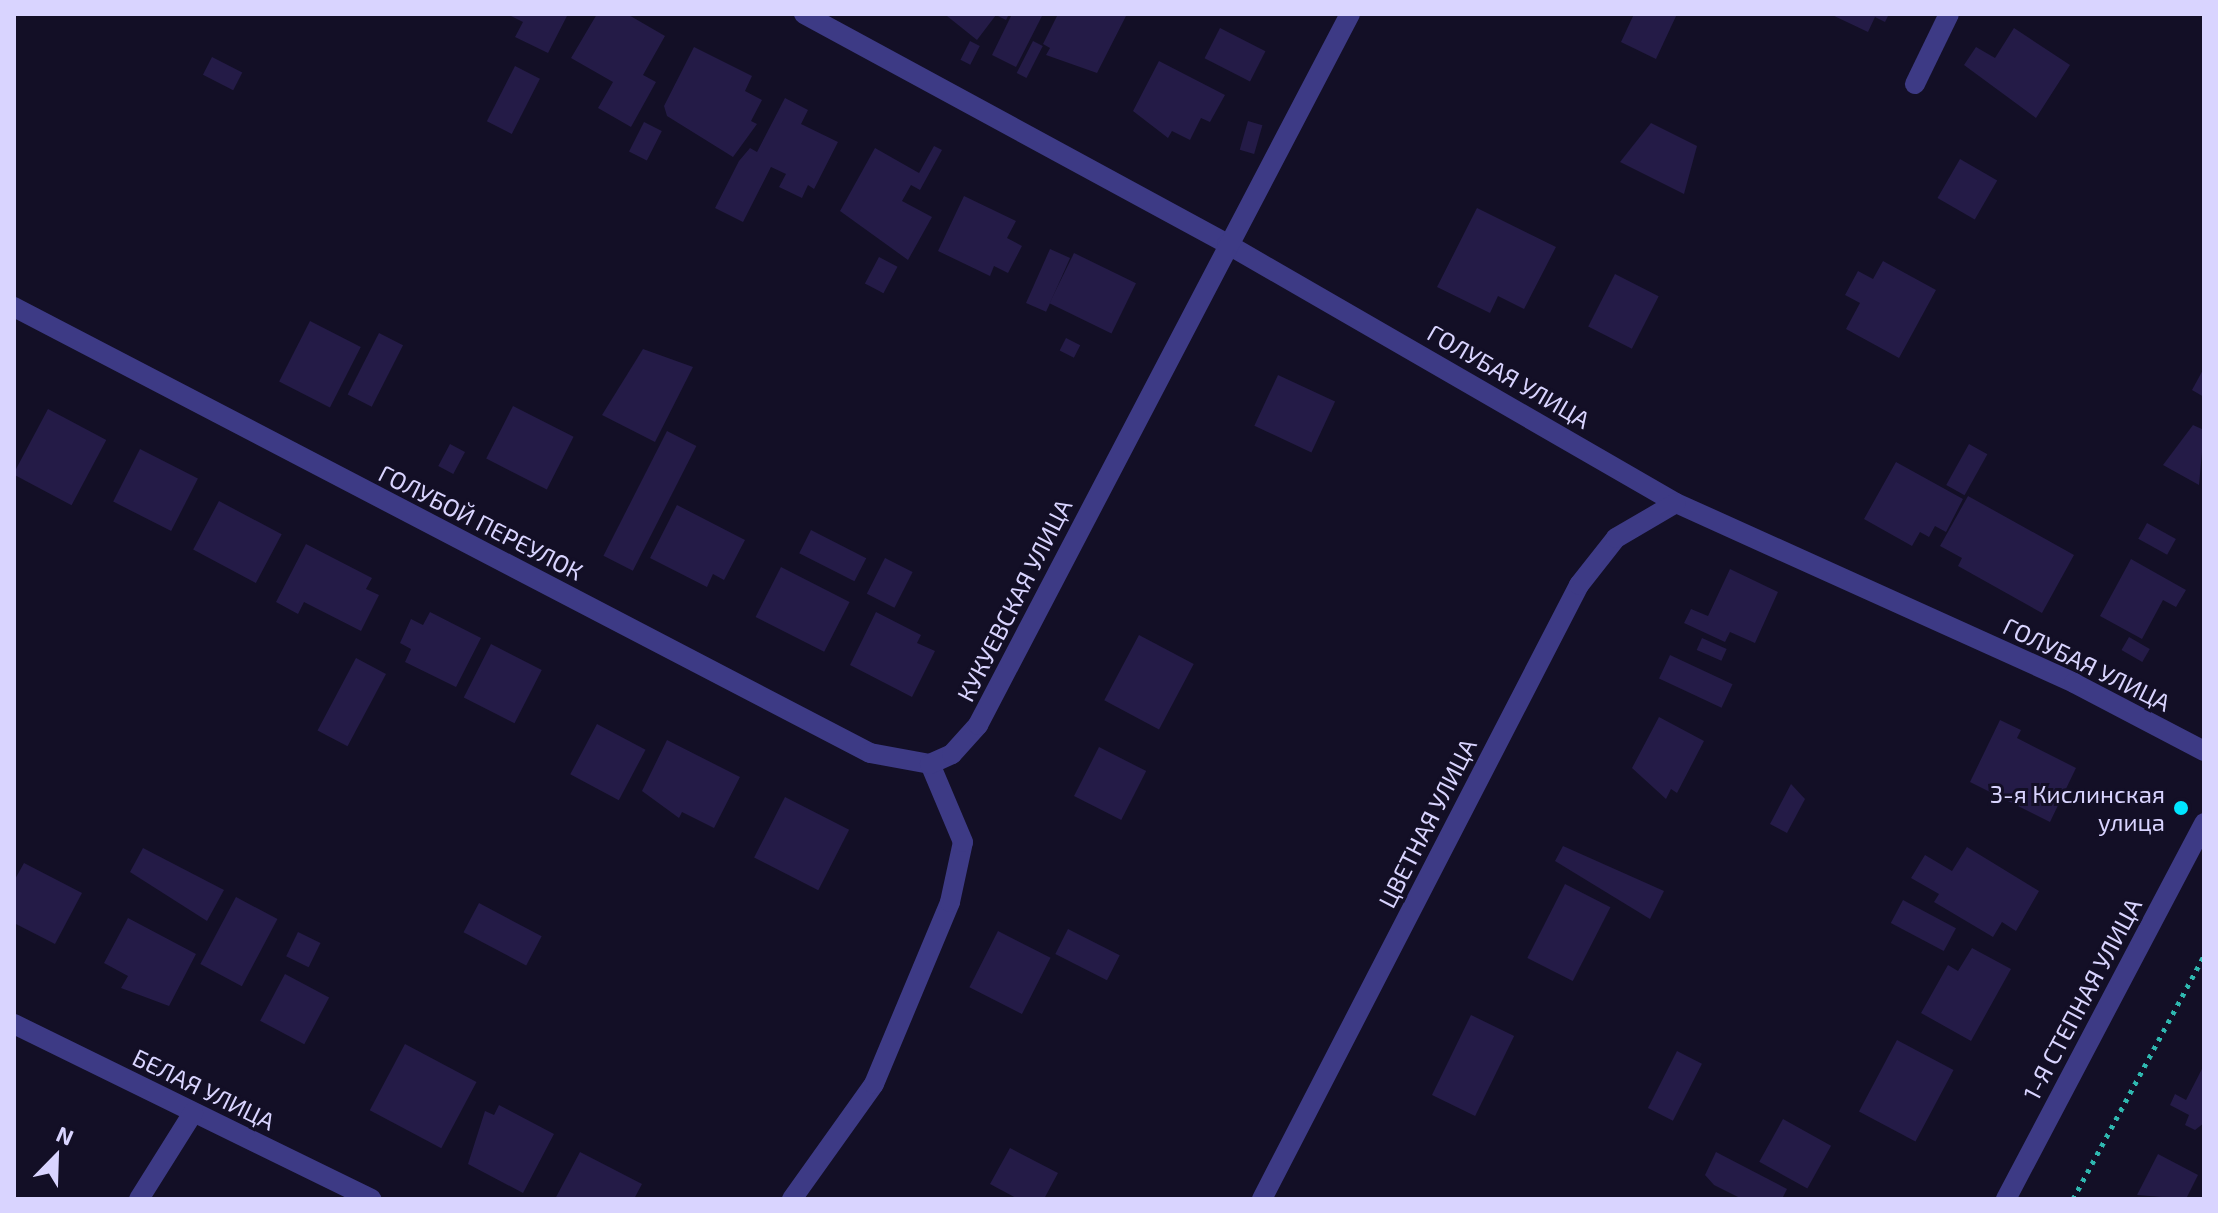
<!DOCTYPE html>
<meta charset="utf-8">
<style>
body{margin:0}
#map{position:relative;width:2218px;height:1213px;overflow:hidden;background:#130f26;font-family:"Exo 2",sans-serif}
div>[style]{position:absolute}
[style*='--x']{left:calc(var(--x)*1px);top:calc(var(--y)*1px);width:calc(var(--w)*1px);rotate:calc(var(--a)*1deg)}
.building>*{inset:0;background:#241b47;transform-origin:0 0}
.path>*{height:5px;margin-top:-2.5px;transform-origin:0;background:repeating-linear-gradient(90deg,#2fb8b0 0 4px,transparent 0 10px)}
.minor>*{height:20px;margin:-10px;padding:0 10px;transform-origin:10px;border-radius:10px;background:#3d3a85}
.tertiary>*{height:20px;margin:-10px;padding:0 10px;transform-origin:10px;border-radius:10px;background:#3d3a85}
.dots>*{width:22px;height:22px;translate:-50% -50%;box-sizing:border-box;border:4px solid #130f26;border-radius:50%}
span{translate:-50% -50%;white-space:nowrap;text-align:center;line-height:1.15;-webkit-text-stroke:6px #130f26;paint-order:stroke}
.street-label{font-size:24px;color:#d9d4ff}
.poi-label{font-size:24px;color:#d9d4ff}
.right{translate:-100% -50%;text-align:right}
.frame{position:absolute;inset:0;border:16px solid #d9d4ff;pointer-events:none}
.north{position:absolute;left:16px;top:1117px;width:80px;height:80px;-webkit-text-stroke:6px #130f26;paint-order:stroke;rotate:23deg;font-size:22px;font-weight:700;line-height:32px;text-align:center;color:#d9d4ff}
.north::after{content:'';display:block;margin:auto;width:28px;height:36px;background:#d9d4ff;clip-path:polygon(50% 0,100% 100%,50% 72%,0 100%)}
</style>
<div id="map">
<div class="building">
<i style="clip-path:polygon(507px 14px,568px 14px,548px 53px,515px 37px,523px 22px)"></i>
<i style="clip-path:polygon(597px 14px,627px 14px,665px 36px,643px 75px,656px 82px,631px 127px,598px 108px,613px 82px,571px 58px)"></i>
<i style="clip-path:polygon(1009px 14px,1006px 20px,996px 15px,977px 40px,947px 16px)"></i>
<i style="clip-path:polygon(1012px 14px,1043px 14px,1016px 67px,992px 55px)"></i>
<i style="clip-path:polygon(1058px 14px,1126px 16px,1097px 73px,1046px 55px,1050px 48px,1043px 44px)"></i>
<i style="clip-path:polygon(1634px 14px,1677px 14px,1656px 59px,1621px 42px)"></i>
<i style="clip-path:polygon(1830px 14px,1889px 14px,1885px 22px,1875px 17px,1868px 32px)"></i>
<i style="left:1220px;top:28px;width:51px;height:34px;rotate:27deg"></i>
<i style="clip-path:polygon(2014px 28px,2070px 65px,2036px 118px,1964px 65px,1976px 47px,1995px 58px)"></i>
<i style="left:970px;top:41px;width:11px;height:21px;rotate:27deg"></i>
<i style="left:1033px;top:41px;width:11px;height:36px;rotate:27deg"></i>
<i style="clip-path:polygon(694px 47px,752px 76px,745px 91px,762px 100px,751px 121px,757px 124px,733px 157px,667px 116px,664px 106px)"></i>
<i style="left:212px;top:57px;width:34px;height:20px;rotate:27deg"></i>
<i style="clip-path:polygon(1159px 61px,1225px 95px,1210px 122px,1201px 118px,1190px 140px,1172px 131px,1168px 138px,1133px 111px)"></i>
<i style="left:515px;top:66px;width:28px;height:62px;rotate:27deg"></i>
<i style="clip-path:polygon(785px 98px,808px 110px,801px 124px,838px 142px,814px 189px,808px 185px,802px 198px,779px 187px,786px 174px,771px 167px,743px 222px,715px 208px,739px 161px,750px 148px,757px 152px)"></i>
<i style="left:1248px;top:121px;width:15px;height:30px;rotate:16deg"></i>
<i style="left:644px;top:122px;width:20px;height:33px;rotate:27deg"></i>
<i style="clip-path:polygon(1651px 123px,1697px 146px,1684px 194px,1620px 162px)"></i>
<i style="clip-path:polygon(934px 146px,942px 150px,920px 190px,911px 185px,902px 201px,932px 217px,908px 260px,840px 211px,875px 148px,919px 173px)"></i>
<i style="left:1960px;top:159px;width:43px;height:45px;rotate:30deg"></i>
<i style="clip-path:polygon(964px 196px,1016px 221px,1007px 238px,1022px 246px,1008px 273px,994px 266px,990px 276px,938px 251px)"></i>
<i style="clip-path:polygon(1477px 208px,1556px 247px,1524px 309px,1498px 296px,1490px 313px,1437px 287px)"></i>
<i style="left:1050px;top:249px;width:22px;height:59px;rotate:24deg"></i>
<i style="left:1074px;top:253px;width:69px;height:56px;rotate:26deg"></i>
<i style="left:879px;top:257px;width:21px;height:30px;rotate:28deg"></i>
<i style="clip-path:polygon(1883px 261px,1936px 290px,1899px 358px,1846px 329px,1860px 303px,1845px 295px,1858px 271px,1873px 279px)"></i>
<i style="left:1615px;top:274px;width:49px;height:59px;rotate:27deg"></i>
<i style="left:310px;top:321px;width:57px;height:68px;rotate:27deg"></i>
<i style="left:379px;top:333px;width:27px;height:69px;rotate:27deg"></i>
<i style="left:1066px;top:338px;width:16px;height:14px;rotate:27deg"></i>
<i style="clip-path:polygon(643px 349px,693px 367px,655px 442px,602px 415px)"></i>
<i style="clip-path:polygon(2204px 368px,2204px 397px,2192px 390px)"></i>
<i style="left:1278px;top:375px;width:63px;height:56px;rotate:25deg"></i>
<i style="left:513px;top:406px;width:68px;height:59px;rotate:27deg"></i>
<i style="left:48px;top:409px;width:66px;height:74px;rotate:28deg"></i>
<i style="clip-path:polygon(2193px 425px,2204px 430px,2199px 485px,2163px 465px)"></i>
<i style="left:667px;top:431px;width:33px;height:140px;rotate:27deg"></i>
<i style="left:450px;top:444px;width:17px;height:25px;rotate:28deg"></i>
<i style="left:1969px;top:444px;width:21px;height:47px;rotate:29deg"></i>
<i style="left:140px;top:449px;width:65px;height:59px;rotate:27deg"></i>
<i style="clip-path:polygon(1896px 462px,1963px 499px,1946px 532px,1935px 526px,1929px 537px,1920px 532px,1912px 546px,1864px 519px)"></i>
<i style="clip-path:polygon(1968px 496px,2074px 555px,2042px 613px,1958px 566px,1962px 558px,1940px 546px)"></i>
<i style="left:219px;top:501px;width:71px;height:55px;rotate:28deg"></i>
<i style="clip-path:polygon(677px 505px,745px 540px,724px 580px,713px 574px,707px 587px,650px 558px)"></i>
<i style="left:2147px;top:523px;width:33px;height:18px;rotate:29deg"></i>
<i style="left:811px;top:530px;width:62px;height:26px;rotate:27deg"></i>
<i style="clip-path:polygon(306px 544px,372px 578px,366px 589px,379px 595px,361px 631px,304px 602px,298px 614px,276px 602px)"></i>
<i style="left:885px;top:558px;width:31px;height:40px;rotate:27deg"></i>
<i style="clip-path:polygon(2131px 559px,2186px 590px,2176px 607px,2163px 600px,2142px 639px,2100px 616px)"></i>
<i style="left:781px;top:567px;width:77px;height:56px;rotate:27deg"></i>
<i style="clip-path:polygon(1730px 569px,1778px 592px,1755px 643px,1730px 632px,1725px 642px,1684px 623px,1691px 609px,1708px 616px)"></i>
<i style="clip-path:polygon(430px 612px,481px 638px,456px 687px,405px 662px,411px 649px,400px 643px,411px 619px,423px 625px)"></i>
<i style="clip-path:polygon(876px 612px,921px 635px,917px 643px,935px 651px,912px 697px,850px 665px)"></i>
<i style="left:1139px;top:635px;width:62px;height:74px;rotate:28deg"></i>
<i style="left:2129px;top:637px;width:24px;height:15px;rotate:30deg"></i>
<i style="left:1702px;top:638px;width:27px;height:13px;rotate:24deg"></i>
<i style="left:491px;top:644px;width:57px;height:60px;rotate:27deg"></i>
<i style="left:1670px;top:655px;width:69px;height:26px;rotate:25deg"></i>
<i style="left:356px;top:658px;width:34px;height:82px;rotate:28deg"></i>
<i style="clip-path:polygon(1659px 717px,1704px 741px,1677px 793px,1671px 789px,1666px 799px,1632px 768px)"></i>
<i style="clip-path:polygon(2000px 720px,2021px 730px,2017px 738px,2076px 768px,2050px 822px,1970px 782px)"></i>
<i style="left:597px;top:724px;width:55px;height:57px;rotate:28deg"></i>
<i style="clip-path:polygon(667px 740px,740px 777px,714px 828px,682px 812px,679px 818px,642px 791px)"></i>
<i style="left:1099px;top:747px;width:53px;height:55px;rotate:27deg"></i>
<i style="clip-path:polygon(1791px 784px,1805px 799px,1787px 833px,1770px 824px)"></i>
<i style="left:785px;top:797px;width:72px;height:68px;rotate:27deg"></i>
<i style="clip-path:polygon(1563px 846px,1664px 891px,1650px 919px,1555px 861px)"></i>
<i style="clip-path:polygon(1967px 847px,2039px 891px,2016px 931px,2002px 922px,1993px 937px,1934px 902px,1939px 894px,1911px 878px,1925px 855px,1952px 871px)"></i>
<i style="clip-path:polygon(143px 848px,224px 890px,207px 921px,130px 872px)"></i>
<i style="clip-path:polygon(24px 863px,82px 893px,55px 944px,14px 923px,14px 881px)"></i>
<i style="left:1565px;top:884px;width:51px;height:83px;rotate:27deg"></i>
<i style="left:236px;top:897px;width:47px;height:76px;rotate:28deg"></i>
<i style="left:1903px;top:900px;width:60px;height:26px;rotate:28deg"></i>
<i style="left:479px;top:903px;width:71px;height:33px;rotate:28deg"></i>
<i style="clip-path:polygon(128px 918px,196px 954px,169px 1006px,121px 988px,128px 976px,104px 963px)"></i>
<i style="left:1068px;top:929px;width:58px;height:28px;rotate:27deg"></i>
<i style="left:998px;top:931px;width:59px;height:63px;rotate:27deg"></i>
<i style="left:298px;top:932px;width:25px;height:27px;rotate:26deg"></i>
<i style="clip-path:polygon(1972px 948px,2011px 969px,1971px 1041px,1921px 1013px,1948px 965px,1958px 971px)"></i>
<i style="left:285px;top:974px;width:50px;height:53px;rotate:28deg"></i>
<i style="left:1471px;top:1015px;width:48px;height:89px;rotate:26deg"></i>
<i style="left:1897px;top:1040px;width:64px;height:81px;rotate:28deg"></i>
<i style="left:405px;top:1044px;width:81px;height:75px;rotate:28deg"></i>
<i style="left:1677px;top:1051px;width:28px;height:64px;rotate:27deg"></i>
<i style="clip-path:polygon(2204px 1065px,2204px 1123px,2195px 1130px,2185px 1125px,2189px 1115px,2170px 1105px,2175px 1094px,2186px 1100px)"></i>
<i style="clip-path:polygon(499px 1105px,554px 1134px,523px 1193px,468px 1164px,485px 1111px,494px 1115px)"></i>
<i style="left:1783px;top:1119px;width:55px;height:49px;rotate:29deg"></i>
<i style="clip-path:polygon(1010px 1148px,1058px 1173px,1044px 1199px,1018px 1199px,990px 1184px)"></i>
<i style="clip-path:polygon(580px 1152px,642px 1184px,634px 1199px,555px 1199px)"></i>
<i style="clip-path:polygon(1716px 1152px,1787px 1189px,1782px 1199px,1742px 1199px,1714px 1185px,1705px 1175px)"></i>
<i style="clip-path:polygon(2158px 1154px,2198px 1175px,2186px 1199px,2137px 1195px)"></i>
</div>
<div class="path">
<i style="--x:2073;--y:1199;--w:276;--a:-61.7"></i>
</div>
<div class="minor">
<i style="--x:804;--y:14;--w:481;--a:28.5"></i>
<i style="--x:1227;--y:244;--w:518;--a:29.98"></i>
<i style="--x:1676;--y:503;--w:437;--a:24.3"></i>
<i style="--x:2074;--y:683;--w:147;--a:27.6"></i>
<i style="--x:1915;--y:84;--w:78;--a:-64.1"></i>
<i style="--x:14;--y:307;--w:965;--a:27.52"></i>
<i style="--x:870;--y:753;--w:61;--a:10.4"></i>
<i style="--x:14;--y:1024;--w:398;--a:26.1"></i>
<i style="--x:139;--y:1199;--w:102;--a:-57.9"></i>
<i style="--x:792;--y:1199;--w:141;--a:-54.5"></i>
<i style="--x:874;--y:1084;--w:197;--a:-67.3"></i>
<i style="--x:950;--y:902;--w:61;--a:-77.8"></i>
<i style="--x:963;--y:842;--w:85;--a:-112.9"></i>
<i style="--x:930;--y:764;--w:24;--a:-24"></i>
<i style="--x:952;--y:754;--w:39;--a:-48"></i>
<i style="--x:978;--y:725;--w:802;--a:-62.38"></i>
<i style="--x:1262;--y:1199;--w:691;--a:-62.69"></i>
<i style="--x:1579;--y:585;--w:60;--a:-51.8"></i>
<i style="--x:1616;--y:538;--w:69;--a:-30.3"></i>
</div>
<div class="tertiary">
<i style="--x:2006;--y:1199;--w:425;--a:-62.2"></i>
</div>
<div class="dots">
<i style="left:2181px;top:808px;background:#00e5ff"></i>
</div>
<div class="street-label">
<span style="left:1509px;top:376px;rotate:30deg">ГОЛУБАЯ УЛИЦА</span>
<span style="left:481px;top:522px;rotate:27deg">ГОЛУБОЙ ПЕРЕУЛОК</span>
<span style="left:1014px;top:600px;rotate:-63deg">КУКУЕВСКАЯ УЛИЦА</span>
<span style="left:2087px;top:664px;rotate:26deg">ГОЛУБАЯ УЛИЦА</span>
<span style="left:1427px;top:823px;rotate:-63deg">ЦВЕТНАЯ УЛИЦА</span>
<span style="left:2082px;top:999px;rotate:-62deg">1-Я СТЕПНАЯ УЛИЦА</span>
<span style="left:204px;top:1089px;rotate:26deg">БЕЛАЯ УЛИЦА</span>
</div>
<div class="poi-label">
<span class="right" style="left:2165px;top:808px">3-я Кислинская<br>улица</span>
</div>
<div class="frame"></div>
<div class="north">N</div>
</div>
